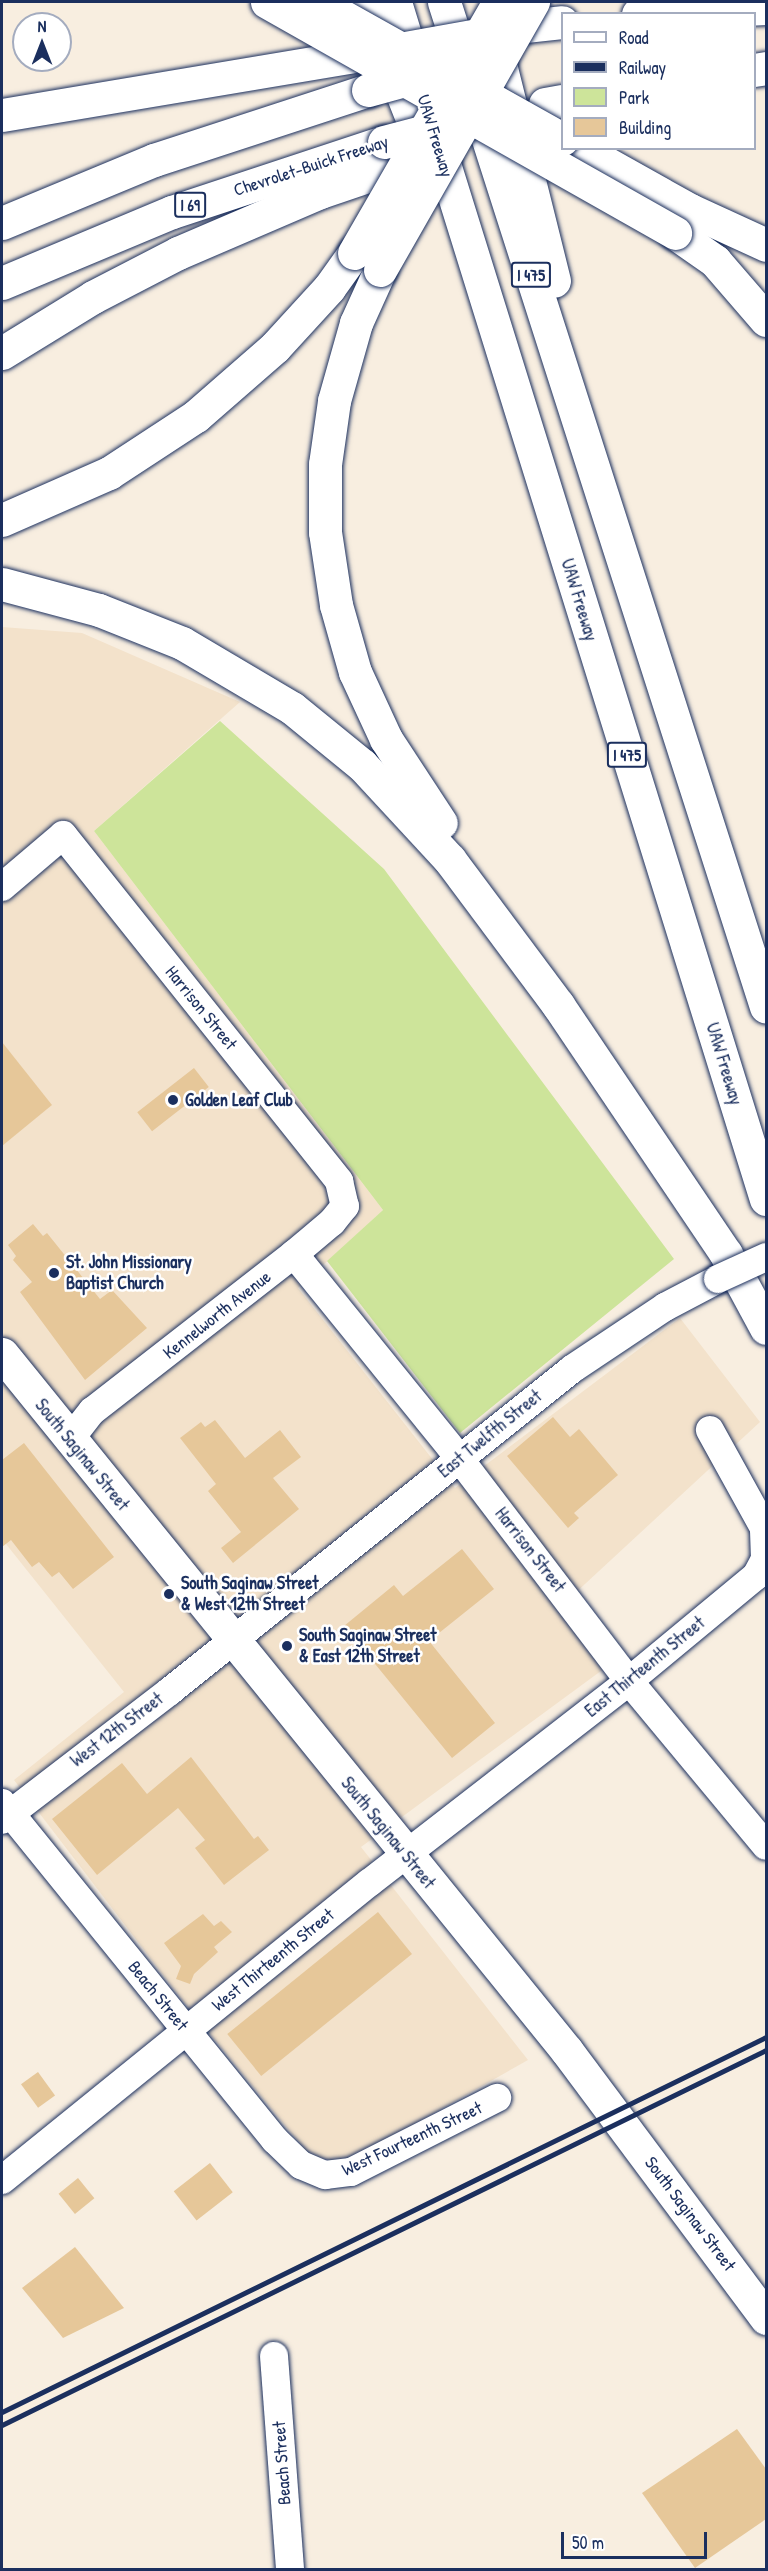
<!DOCTYPE html>
<style>
body{margin:0}
#map{position:relative;width:768px;height:2571px;overflow:hidden;background:#f8eee0;font-family:"Patrick Hand",sans-serif}
div>[style]{position:absolute}
[style*='--x']{left:calc(var(--x)*1px);top:calc(var(--y)*1px);width:calc(var(--w)*1px);rotate:calc(var(--a)*1deg)}
.built>*{inset:0;background:#f3e2cb}
.green>*{inset:0;background:#cde49a}
.building>*{inset:0;background:#e6c799;transform-origin:0 0}
.roads{filter:drop-shadow(0 0 2px #1b2f5e) drop-shadow(0 0 2px #1b2f5e)}
.minor>*{height:28px;margin:-14px;padding:0 14px;transform-origin:14px;border-radius:14px;background:#fff}
.major>*{height:33px;margin:-16.5px;padding:0 16.5px;transform-origin:16.5px;border-radius:16.5px;background:#fff}
.highway>*{height:33px;margin:-16.5px;padding:0 16.5px;transform-origin:16.5px;border-radius:16.5px;background:#fff}
.rail>*{height:4.5px;margin:-2.25px;padding:0 2.25px;transform-origin:2.25px;border-radius:2.25px;background:#1b2f5e}
.bridges{filter:drop-shadow(0 0 2px #1b2f5e) drop-shadow(0 0 2px #1b2f5e)}
.minor-bridge>*{height:28px;margin:-14px;padding:0 14px;transform-origin:14px;border-radius:14px;background:#fff}
.highway-bridge>*{height:33px;margin:-16.5px;padding:0 16.5px;transform-origin:16.5px;border-radius:16.5px;background:#fff}
.dots>*{width:16px;height:16px;translate:-50% -50%;box-sizing:border-box;border:3px solid #fff;border-radius:50%}
span{translate:-50% -50%;white-space:nowrap;text-align:center;line-height:1.15;-webkit-text-stroke:5px #fff;paint-order:stroke}
.shield-label span{padding:2px 4px;background:#fff;border:2px solid;border-radius:4px;-webkit-text-stroke-width:0}
.shield-label{font-size:16px;color:#1b2f5e;font-weight:700}
.street-label{font-size:18px;color:#1b2f5e}
.poi-label{font-size:18px;color:#1b2f5e;font-weight:700}
.left{translate:0 -50%;text-align:left}
.frame{position:absolute;inset:0;border:3px solid #1b2f5e;pointer-events:none}
.legend{position:absolute;left:561px;top:12px;width:195px;height:138px;box-sizing:border-box;background:#fff;border:2px solid #a4acbf;margin:0;padding:8px 10px;list-style:none;font-size:18px;color:#1b2f5e}
.legend li{display:flex;align-items:center;gap:12px;height:30px}
.legend b{width:30px;border:2px solid #a4acbf}
.north{position:absolute;left:12px;top:12px;width:60px;height:60px;box-sizing:border-box;background:#fff;border:2px solid #a4acbf;border-radius:50%;rotate:0deg;font-size:16px;font-weight:700;line-height:24px;text-align:center;color:#1b2f5e}
.north::after{content:'';display:block;margin:auto;width:21px;height:27px;background:#1b2f5e;clip-path:polygon(50% 0,100% 100%,50% 72%,0 100%)}
.scale{position:absolute;left:561px;top:2532px;width:146px;height:27px;box-sizing:border-box;border:3px solid #1b2f5e;border-top:0;padding-left:8px;font-size:18px;line-height:21px;white-space:nowrap;color:#1b2f5e;-webkit-text-stroke:4px #fff;paint-order:stroke}
</style>
<div id="map">
<div class="built">
<i style="clip-path:polygon(2px 627px,82px 633px,240px 702px,94px 831px,383px 1210px,298px 1288px,455px 1488px,680px 1318px,760px 1422px,558px 1609px,605px 1668px,361px 1847px,528px 2060px,347px 2162px,311px 2157px,183px 2001px,14px 1780px,124px 1692px,2px 1539px)"></i>
</div>
<div class="green">
<i style="clip-path:polygon(220px 721px,384px 869px,674px 1259px,460px 1433px,327px 1261px,383px 1210px,94px 831px)"></i>
</div>
<div class="building">
<i style="clip-path:polygon(2px 1042px,52px 1105px,2px 1146px)"></i>
<i style="left:194px;top:1068px;width:24px;height:72px;rotate:52deg"></i>
<i style="clip-path:polygon(33px 1224px,43px 1236px,47px 1233px,100px 1299px,112px 1290px,147px 1328px,85px 1380px,20px 1292px,32px 1282px,13px 1260px,16px 1256px,8px 1245px)"></i>
<i style="clip-path:polygon(553px 1417px,570px 1437px,579px 1429px,618px 1475px,574px 1513px,579px 1518px,568px 1528px,507px 1456px)"></i>
<i style="clip-path:polygon(215px 1420px,245px 1458px,280px 1430px,301px 1457px,273px 1478px,299px 1509px,233px 1563px,221px 1548px,241px 1532px,208px 1491px,216px 1484px,180px 1438px,201px 1422px,205px 1427px)"></i>
<i style="clip-path:polygon(24px 1443px,114px 1557px,73px 1589px,59px 1572px,52px 1577px,39px 1562px,32px 1567px,11px 1540px,2px 1547px,2px 1460px)"></i>
<i style="clip-path:polygon(462px 1549px,494px 1589px,429px 1641px,495px 1723px,452px 1758px,344px 1626px,394px 1585px,403px 1596px)"></i>
<i style="clip-path:polygon(191px 1757px,254px 1839px,258px 1836px,269px 1850px,224px 1885px,195px 1848px,205px 1840px,178px 1808px,97px 1875px,52px 1819px,122px 1763px,147px 1794px)"></i>
<i style="left:378px;top:1912px;width:54px;height:194px;rotate:51deg"></i>
<i style="clip-path:polygon(203px 1914px,214px 1926px,221px 1921px,232px 1932px,214px 1947px,218px 1952px,194px 1974px,190px 1984px,176px 1979px,181px 1966px,164px 1943px)"></i>
<i style="left:38px;top:2072px;width:29px;height:21px;rotate:54deg"></i>
<i style="left:210px;top:2163px;width:37px;height:46px;rotate:52deg"></i>
<i style="left:78px;top:2178px;width:26px;height:25px;rotate:51deg"></i>
<i style="clip-path:polygon(75px 2247px,124px 2308px,63px 2338px,22px 2288px)"></i>
<i style="clip-path:polygon(737px 2429px,766px 2469px,766px 2519px,695px 2568px,642px 2493px)"></i>
</div>
<div class="roads">
<div class="minor">
<i style="--x:2;--y:887;--w:80;--a:-40.4"></i>
<i style="--x:63;--y:835;--w:443;--a:51.4"></i>
<i style="--x:339;--y:1181;--w:26;--a:77"></i>
<i style="--x:345;--y:1206;--w:21;--a:129"></i>
<i style="--x:332;--y:1222;--w:50;--a:139.9"></i>
<i style="--x:294;--y:1254;--w:256;--a:142.1"></i>
<i style="--x:92;--y:1411;--w:37;--a:128"></i>
<i style="--x:294;--y:1254;--w:262;--a:51"></i>
<i style="--x:459;--y:1458;--w:280;--a:52.7"></i>
<i style="--x:629;--y:1681;--w:214;--a:50.3"></i>
<i style="--x:2;--y:1803;--w:434;--a:51"></i>
<i style="--x:275;--y:2140;--w:36;--a:44"></i>
<i style="--x:301;--y:2165;--w:26;--a:23"></i>
<i style="--x:325;--y:2175;--w:26;--a:-7"></i>
<i style="--x:351;--y:2172;--w:164;--a:-26.9"></i>
<i style="--x:2;--y:1820;--w:212;--a:-37.5"></i>
<i style="--x:170;--y:1691;--w:515;--a:-38.69"></i>
<i style="--x:572;--y:1369;--w:112;--a:-33.7"></i>
<i style="--x:665;--y:1307;--w:60;--a:-27.8"></i>
<i style="--x:2;--y:2180;--w:472;--a:-39"></i>
<i style="--x:369;--y:1883;--w:329;--a:-37.8"></i>
<i style="--x:629;--y:1681;--w:165;--a:-39.6"></i>
<i style="--x:756;--y:1576;--w:19;--a:-62"></i>
<i style="--x:765;--y:1559;--w:31;--a:-92"></i>
<i style="--x:764;--y:1528;--w:112;--a:-118.9"></i>
<i style="--x:274;--y:2356;--w:215;--a:85.7"></i>
</div>
<div class="major">
<i style="--x:2;--y:1354;--w:897;--a:50.97"></i>
<i style="--x:567;--y:2051;--w:333;--a:53.3"></i>
</div>
<div class="highway">
<i style="--x:366;--y:2;--w:169;--a:68.5"></i>
<i style="--x:395;--y:2;--w:75;--a:73"></i>
<i style="--x:444;--y:2;--w:1055;--a:72.23"></i>
<i style="--x:638;--y:14;--w:128;--a:-2.7"></i>
<i style="--x:525;--y:26;--w:37;--a:-6"></i>
<i style="--x:494;--y:40;--w:248;--a:76"></i>
<i style="--x:754;--y:70;--w:12;--a:-9"></i>
<i style="--x:545;--y:104;--w:17;--a:-10"></i>
<i style="--x:2;--y:115;--w:353;--a:-9.5"></i>
<i style="--x:437;--y:141;--w:1108;--a:72.73"></i>
<i style="--x:579;--y:148;--w:127;--a:29.2"></i>
<i style="--x:690;--y:210;--w:84;--a:24.7"></i>
<i style="--x:2;--y:223;--w:165;--a:-22.5"></i>
<i style="--x:154;--y:160;--w:225;--a:-18.1"></i>
<i style="--x:675;--y:233;--w:49;--a:35"></i>
<i style="--x:715;--y:261;--w:78;--a:49.2"></i>
<i style="--x:380;--y:270;--w:58;--a:114.4"></i>
<i style="--x:356;--y:323;--w:81;--a:105.8"></i>
<i style="--x:334;--y:401;--w:64;--a:98.1"></i>
<i style="--x:325;--y:464;--w:68;--a:90"></i>
<i style="--x:325;--y:532;--w:74;--a:81.4"></i>
<i style="--x:336;--y:605;--w:70;--a:74.2"></i>
<i style="--x:355;--y:672;--w:74;--a:65.2"></i>
<i style="--x:386;--y:739;--w:100;--a:56.8"></i>
<i style="--x:2;--y:283;--w:184;--a:-22.7"></i>
<i style="--x:172;--y:212;--w:223;--a:-18.3"></i>
<i style="--x:2;--y:353;--w:107;--a:-31.6"></i>
<i style="--x:93;--y:297;--w:96;--a:-27.4"></i>
<i style="--x:178;--y:253;--w:155;--a:-23.2"></i>
<i style="--x:320;--y:192;--w:72;--a:-18.7"></i>
<i style="--x:2;--y:520;--w:117;--a:-23.7"></i>
<i style="--x:109;--y:473;--w:104;--a:-33.2"></i>
<i style="--x:196;--y:416;--w:105;--a:-41.1"></i>
<i style="--x:275;--y:347;--w:80;--a:-47.5"></i>
<i style="--x:329;--y:288;--w:43;--a:-54.5"></i>
<i style="--x:2;--y:584;--w:100;--a:15"></i>
<i style="--x:99;--y:610;--w:89;--a:21.7"></i>
<i style="--x:182;--y:643;--w:128;--a:30.6"></i>
<i style="--x:292;--y:708;--w:90;--a:39.2"></i>
<i style="--x:362;--y:765;--w:129;--a:47.2"></i>
<i style="--x:450;--y:860;--w:181;--a:53.3"></i>
<i style="--x:558;--y:1005;--w:300;--a:56"></i>
<i style="--x:726;--y:1254;--w:84;--a:61.6"></i>
</div>
</div>
<div class="rail">
<i style="--x:2;--y:2412;--w:851;--a:-26.14"></i>
<i style="--x:2;--y:2425;--w:851;--a:-26.14"></i>
</div>
<div class="bridges">
<div class="minor-bridge">
<i style="--x:718;--y:1279;--w:53;--a:-24.6"></i>
</div>
<div class="highway-bridge">
<i style="--x:267;--y:2;--w:469;--a:29.5"></i>
<i style="--x:317;--y:2;--w:281;--a:29.2"></i>
<i style="--x:394;--y:50;--w:102;--a:-10.2"></i>
<i style="--x:368;--y:90;--w:50;--a:-15.2"></i>
<i style="--x:384;--y:142;--w:55;--a:-14.8"></i>
<i style="--x:354;--y:253;--w:290;--a:-60"></i>
<i style="--x:380;--y:270;--w:309;--a:-60.3"></i>
</div>
</div>
<div class="dots">
<i style="left:173px;top:1100px;background:#1b2f5e"></i>
<i style="left:54px;top:1273px;background:#1b2f5e"></i>
<i style="left:169px;top:1594px;background:#1b2f5e"></i>
<i style="left:287px;top:1646px;background:#1b2f5e"></i>
</div>
<div class="shield-label">
<span style="left:190px;top:205px">I 69</span>
<span style="left:531px;top:275px">I 475</span>
<span style="left:627px;top:755px">I 475</span>
</div>
<div class="street-label">
<span style="left:435px;top:136px;rotate:73deg">UAW Freeway</span>
<span style="left:311px;top:166px;rotate:-18deg">Chevrolet-Buick Freeway</span>
<span style="left:579px;top:600px;rotate:73deg">UAW Freeway</span>
<span style="left:201px;top:1008px;rotate:51deg">Harrison Street</span>
<span style="left:724px;top:1064px;rotate:73deg">UAW Freeway</span>
<span style="left:217px;top:1315px;rotate:-38deg">Kennelworth Avenue</span>
<span style="left:490px;top:1434px;rotate:-39deg">East Twelfth Street</span>
<span style="left:82px;top:1455px;rotate:51deg">South Saginaw Street</span>
<span style="left:530px;top:1550px;rotate:52deg">Harrison Street</span>
<span style="left:645px;top:1667px;rotate:-39deg">East Thirteenth Street</span>
<span style="left:117px;top:1730px;rotate:-37deg">West 12th Street</span>
<span style="left:388px;top:1833px;rotate:51deg">South Saginaw Street</span>
<span style="left:273px;top:1960px;rotate:-39deg">West Thirteenth Street</span>
<span style="left:158px;top:1996px;rotate:51deg">Beach Street</span>
<span style="left:412px;top:2139px;rotate:-25deg">West Fourteenth Street</span>
<span style="left:690px;top:2214px;rotate:53deg">South Saginaw Street</span>
<span style="left:282px;top:2463px;rotate:-94deg">Beach Street</span>
</div>
<div class="poi-label">
<span class="left" style="left:185px;top:1100px">Golden Leaf Club</span>
<span class="left" style="left:66px;top:1273px">St. John Missionary<br>Baptist Church</span>
<span class="left" style="left:181px;top:1594px">South Saginaw Street<br>&amp; West 12th Street</span>
<span class="left" style="left:299px;top:1646px">South Saginaw Street<br>&amp; East 12th Street</span>
</div>
<div class="frame"></div>
<ul class="legend">
<li><b style="height:8px;background:#fff"></b>Road</li>
<li><b style="height:8px;background:#1b2f5e"></b>Railway</li>
<li><b style="height:16px;background:#cde49a"></b>Park</li>
<li><b style="height:16px;background:#e6c799"></b>Building</li>
</ul>
<div class="north">N</div>
<div class="scale">50 m</div>
</div>
